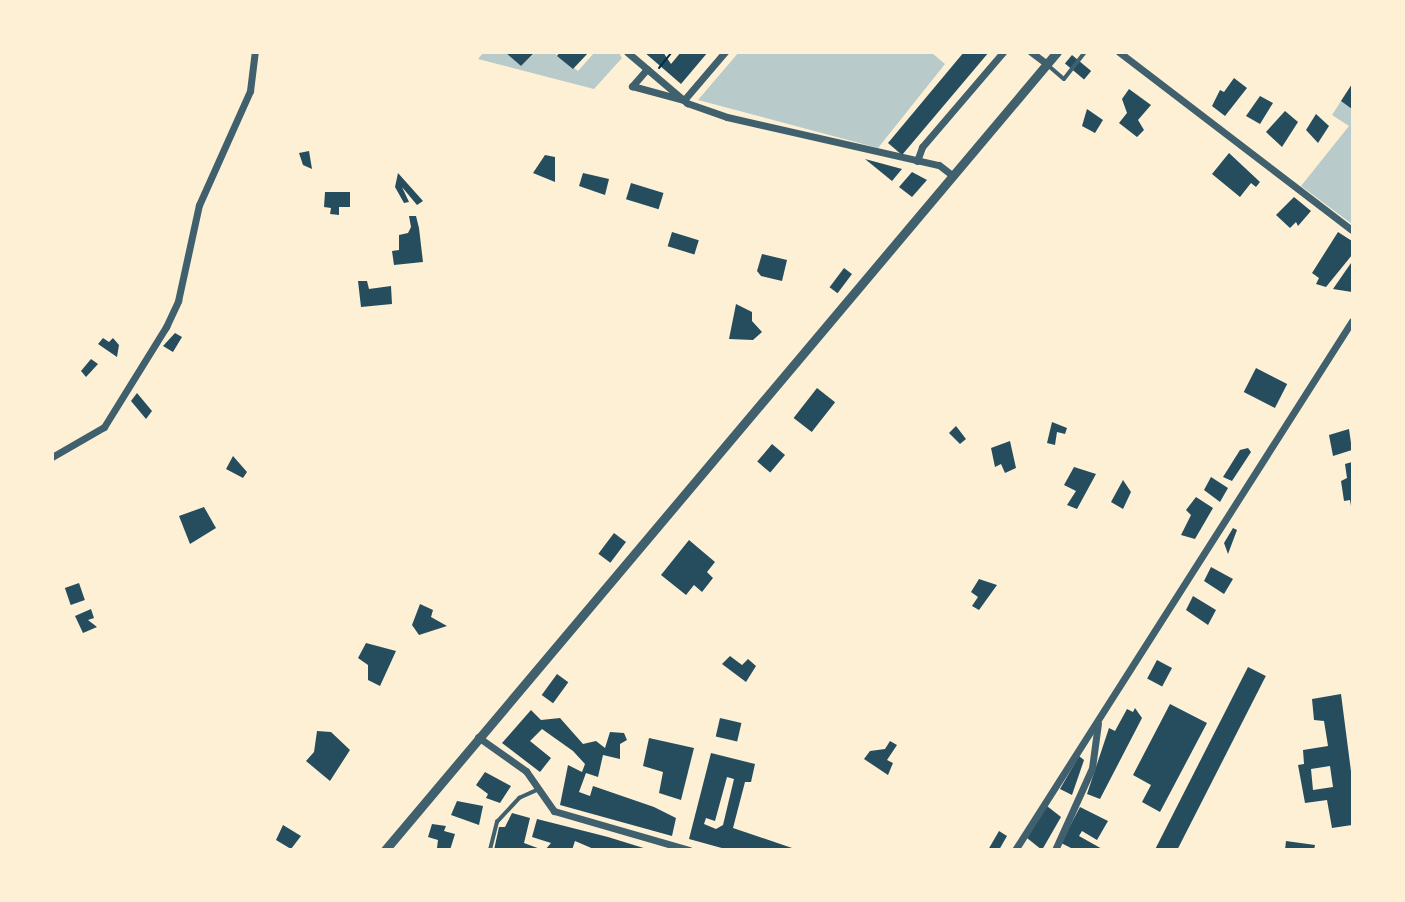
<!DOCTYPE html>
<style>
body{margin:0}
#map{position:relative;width:1405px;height:902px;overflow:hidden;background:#fdf0d5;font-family:Montserrat,sans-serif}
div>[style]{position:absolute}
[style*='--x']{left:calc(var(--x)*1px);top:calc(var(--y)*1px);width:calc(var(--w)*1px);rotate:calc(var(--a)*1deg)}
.green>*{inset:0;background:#b9caca}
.building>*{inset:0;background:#264d5e;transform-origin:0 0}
.path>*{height:2px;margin:-1px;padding:0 1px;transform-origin:1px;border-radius:1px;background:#003049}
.service>*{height:3.5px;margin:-1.75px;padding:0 1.75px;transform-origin:1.75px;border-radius:1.75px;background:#3f606c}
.minor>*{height:7px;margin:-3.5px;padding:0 3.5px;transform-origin:3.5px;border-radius:3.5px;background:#3f606c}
.tertiary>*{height:9px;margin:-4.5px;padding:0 4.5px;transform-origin:4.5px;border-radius:4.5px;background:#3f606c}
span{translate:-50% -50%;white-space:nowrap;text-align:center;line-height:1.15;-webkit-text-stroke:6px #fdf0d5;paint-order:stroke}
.frame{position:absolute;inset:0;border:54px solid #fdf0d5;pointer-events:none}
</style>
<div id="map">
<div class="green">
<i style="clip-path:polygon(739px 52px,932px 53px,945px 64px,878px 148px,698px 100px)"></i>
<i style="clip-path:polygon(483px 53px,506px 53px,521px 66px,535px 53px,554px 53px,578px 71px,594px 53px,619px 53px,622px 58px,594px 89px,478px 59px)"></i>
<i style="clip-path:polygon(1352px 84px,1352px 224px,1301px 186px,1349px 126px,1332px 115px)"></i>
</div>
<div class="building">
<i style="clip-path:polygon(505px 52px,535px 52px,521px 66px)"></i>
<i style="clip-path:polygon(560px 52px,589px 52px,573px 69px,557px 56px)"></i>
<i style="clip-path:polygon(644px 52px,663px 52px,671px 64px,681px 52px,708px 52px,681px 84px)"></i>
<i style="clip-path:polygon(964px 52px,989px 52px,902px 155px,888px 143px)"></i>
<i style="left:1072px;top:55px;width:25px;height:11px;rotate:40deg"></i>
<i style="clip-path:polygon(1234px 78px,1247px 88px,1225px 116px,1212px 106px,1220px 90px,1224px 92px)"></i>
<i style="clip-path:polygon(1352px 84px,1352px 109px,1341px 101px)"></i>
<i style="clip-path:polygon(1129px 89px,1151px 105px,1138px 120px,1144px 130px,1137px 137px,1119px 123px,1127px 113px,1122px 99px)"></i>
<i style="clip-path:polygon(1260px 96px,1273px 103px,1260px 124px,1246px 116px)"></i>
<i style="clip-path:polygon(1087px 109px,1103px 120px,1095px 133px,1082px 126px)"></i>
<i style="clip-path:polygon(1285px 111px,1298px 122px,1282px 147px,1266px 132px)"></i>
<i style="clip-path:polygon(1316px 114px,1329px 126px,1318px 143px,1306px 130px)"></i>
<i style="clip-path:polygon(309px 151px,312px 169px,303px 165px,299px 153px)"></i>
<i style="clip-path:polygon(1229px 153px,1260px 182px,1256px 187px,1251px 183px,1240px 197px,1212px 174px)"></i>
<i style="clip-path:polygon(545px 155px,555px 157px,555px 182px,533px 173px)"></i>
<i style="clip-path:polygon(865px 159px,902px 169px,892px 181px)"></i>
<i style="clip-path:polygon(912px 172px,927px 180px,912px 197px,899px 187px)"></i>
<i style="clip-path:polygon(398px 173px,423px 201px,417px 205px,402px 187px,409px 202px,404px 203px,395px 187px)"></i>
<i style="clip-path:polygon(583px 173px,609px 179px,605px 195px,579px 186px)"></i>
<i style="left:631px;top:183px;width:34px;height:17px;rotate:17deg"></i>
<i style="clip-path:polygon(325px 192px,350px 192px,350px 207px,339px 207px,339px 215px,330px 214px,331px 208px,324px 207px)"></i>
<i style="clip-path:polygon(1294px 197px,1311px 211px,1298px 226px,1296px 222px,1290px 228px,1276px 215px)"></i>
<i style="clip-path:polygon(409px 216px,416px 216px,419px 228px,423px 262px,394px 265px,392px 251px,399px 250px,399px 235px,408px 233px,411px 227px)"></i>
<i style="left:672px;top:232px;width:28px;height:15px;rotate:17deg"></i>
<i style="clip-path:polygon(1338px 232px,1352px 241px,1352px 255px,1326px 287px,1316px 284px,1319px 278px,1312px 273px)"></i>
<i style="clip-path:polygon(762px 254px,787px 260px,782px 281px,761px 276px,757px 271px)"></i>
<i style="clip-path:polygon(1351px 263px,1352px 292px,1333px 289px)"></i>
<i style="left:844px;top:268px;width:10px;height:24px;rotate:37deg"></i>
<i style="clip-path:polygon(358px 281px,367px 281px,369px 289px,391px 286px,392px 304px,361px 307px)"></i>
<i style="clip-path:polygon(736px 304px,752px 312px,752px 321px,762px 332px,753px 340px,729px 339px)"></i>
<i style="clip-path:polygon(175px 333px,182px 337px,173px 352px,163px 346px)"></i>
<i style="clip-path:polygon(103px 338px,109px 342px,113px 338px,119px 345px,117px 357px,98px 344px)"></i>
<i style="clip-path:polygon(91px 359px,98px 364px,86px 377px,81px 371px)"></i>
<i style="left:1256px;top:368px;width:35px;height:27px;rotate:27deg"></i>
<i style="left:817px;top:388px;width:23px;height:38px;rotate:38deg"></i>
<i style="clip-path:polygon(137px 393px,152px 411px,146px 419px,131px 401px)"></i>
<i style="clip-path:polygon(1052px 422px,1067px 428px,1065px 434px,1057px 432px,1055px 445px,1047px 443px)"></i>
<i style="clip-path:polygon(956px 426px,966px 439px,960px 444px,949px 433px)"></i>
<i style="clip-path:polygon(1349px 429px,1352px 450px,1333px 456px,1329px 435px)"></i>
<i style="clip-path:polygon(1010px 441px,1016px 468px,1005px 473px,1001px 464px,995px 467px,991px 448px)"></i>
<i style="left:772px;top:444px;width:17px;height:23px;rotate:40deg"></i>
<i style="clip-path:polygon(1248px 448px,1251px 452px,1232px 481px,1223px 477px,1240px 450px)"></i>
<i style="clip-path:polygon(233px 456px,247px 472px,243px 478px,226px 469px)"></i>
<i style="clip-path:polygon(1352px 462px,1352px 506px,1351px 506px,1350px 500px,1344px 501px,1341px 481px,1347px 478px,1345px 464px)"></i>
<i style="clip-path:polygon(1074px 467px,1096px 474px,1077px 509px,1067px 505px,1076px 491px,1064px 485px)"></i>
<i style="clip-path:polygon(1211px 477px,1228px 488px,1220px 502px,1204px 490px)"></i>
<i style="clip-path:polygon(1123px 480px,1131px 492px,1123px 509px,1111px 502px)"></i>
<i style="clip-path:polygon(1196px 497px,1213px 508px,1195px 539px,1181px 535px,1191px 515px,1186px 510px)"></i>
<i style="clip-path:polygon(204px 507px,216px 528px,190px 544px,179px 516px)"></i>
<i style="clip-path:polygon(1233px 528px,1237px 530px,1228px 554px,1224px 543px)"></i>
<i style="left:614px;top:533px;width:15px;height:26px;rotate:37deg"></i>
<i style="clip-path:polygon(689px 540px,715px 562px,707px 572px,713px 578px,702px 592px,694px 585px,686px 595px,661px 575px)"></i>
<i style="clip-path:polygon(1211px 567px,1233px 579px,1224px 594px,1204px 581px)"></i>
<i style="clip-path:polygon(979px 579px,997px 585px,979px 610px,972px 606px,978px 597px,971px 592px)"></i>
<i style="left:79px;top:583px;width:18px;height:15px;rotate:71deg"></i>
<i style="clip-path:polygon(1193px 596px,1216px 610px,1208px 625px,1186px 610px)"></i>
<i style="clip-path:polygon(420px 604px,433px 610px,431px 617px,447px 626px,419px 635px,412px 625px)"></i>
<i style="clip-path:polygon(91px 609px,94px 618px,88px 620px,97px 627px,83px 633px,75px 616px)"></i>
<i style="clip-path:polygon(366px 643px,396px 651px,380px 686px,368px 680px,368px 665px,358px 658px)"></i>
<i style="clip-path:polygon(730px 656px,742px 665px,748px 659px,756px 666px,746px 682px,722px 664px)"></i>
<i style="left:1157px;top:660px;width:17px;height:21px;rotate:28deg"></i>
<i style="left:1248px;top:667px;width:20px;height:207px;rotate:27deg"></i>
<i style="left:557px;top:674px;width:14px;height:26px;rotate:36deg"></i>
<i style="clip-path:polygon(evenodd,1341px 694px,1352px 779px,1352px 825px,1332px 828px,1327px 800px,1305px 803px,1298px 765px,1304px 764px,1303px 750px,1328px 746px,1324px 721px,1314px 720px,1312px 699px,1341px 694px,1330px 766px,1333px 787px,1313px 790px,1311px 769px,1330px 766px)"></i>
<i style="clip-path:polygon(1170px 704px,1207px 723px,1160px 812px,1142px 802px,1151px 785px,1133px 775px)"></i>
<i style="clip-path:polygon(1135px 708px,1142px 718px,1100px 799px,1087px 794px,1109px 728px,1115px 731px,1127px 709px,1133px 712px)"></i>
<i style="clip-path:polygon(531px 710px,541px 720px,560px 718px,583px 744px,596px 741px,605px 748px,610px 732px,624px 733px,627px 740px,620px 744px,620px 759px,603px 755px,598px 777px,586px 773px,579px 792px,590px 796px,593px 786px,654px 807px,676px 818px,672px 836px,560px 805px,568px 765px,582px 772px,585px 764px,573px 751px,542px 729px,530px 741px,551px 758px,540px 772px,502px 743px)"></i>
<i style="left:720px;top:718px;width:22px;height:19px;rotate:13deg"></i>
<i style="clip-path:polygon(317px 731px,331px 732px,350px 750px,330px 781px,306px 761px,314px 752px)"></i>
<i style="clip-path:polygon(649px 738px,694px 748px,681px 800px,659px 793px,663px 772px,643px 766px)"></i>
<i style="clip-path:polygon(890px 741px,897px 745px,887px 760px,893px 763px,888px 775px,864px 759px,870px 751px,885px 749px)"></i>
<i style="clip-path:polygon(evenodd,711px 753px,755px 764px,751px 782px,745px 782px,733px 828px,798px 850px,729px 850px,689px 839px,711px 753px,727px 777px,734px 779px,723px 825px,716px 829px,704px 824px,706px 818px,715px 821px,727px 777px)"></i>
<i style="clip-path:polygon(1079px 756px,1084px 760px,1072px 795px,1060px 789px)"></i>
<i style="clip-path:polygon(485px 772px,511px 786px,500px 803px,486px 798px,488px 794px,476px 785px)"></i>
<i style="clip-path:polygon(457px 801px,483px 806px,479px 825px,451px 815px)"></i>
<i style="clip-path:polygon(1047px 806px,1061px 817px,1042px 850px,1027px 838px)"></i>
<i style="clip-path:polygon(1080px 807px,1108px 821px,1097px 840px,1082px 831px,1079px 836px,1104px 850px,1075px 850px,1061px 843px)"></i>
<i style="clip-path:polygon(512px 813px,530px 818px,524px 843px,543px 850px,494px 850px,499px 827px,505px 827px)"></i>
<i style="clip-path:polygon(537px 819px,608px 837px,650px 850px,596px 850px,575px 841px,572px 850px,545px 850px,551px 843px,532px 837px)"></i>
<i style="clip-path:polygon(432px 824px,446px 826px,444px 831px,455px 834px,450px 850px,437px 848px,438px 840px,428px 837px)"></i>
<i style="clip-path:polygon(283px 825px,301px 836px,291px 849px,276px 840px)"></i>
<i style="clip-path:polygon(999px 831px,1007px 836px,999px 850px,988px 850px)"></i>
<i style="clip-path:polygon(1286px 841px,1315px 845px,1314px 850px,1285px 850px)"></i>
</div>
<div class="path">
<i style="--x:659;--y:68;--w:21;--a:-51"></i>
</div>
<div class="service">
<i style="--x:1048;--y:65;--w:21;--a:41"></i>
<i style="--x:1064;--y:79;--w:34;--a:-52"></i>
<i style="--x:490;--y:850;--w:29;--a:-76"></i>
<i style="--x:497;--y:822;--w:33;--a:-47"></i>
<i style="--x:519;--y:798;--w:20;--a:-24"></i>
</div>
<div class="minor">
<i style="--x:627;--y:52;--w:79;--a:40.4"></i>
<i style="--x:687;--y:103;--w:42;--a:19.3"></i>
<i style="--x:727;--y:117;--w:217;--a:12.8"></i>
<i style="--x:939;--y:165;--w:18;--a:38"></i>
<i style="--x:1031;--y:52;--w:20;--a:37"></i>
<i style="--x:1119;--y:52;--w:293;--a:37.4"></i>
<i style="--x:647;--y:69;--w:23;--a:131"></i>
<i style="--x:632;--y:86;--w:54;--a:15.1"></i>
<i style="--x:684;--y:100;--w:63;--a:-49.5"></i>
<i style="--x:917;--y:161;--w:15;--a:-70"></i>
<i style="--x:922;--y:147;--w:125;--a:-49.5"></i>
<i style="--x:52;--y:457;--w:60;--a:-30"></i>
<i style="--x:104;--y:427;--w:118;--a:-58.2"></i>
<i style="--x:166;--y:327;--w:29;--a:-65"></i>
<i style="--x:178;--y:301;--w:98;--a:-77.7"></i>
<i style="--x:199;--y:205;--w:125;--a:-65.9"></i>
<i style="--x:250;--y:91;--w:39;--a:-83"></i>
<i style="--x:478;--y:737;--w:59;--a:35.3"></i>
<i style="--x:526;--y:771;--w:49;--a:55"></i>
<i style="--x:554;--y:811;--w:141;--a:16.1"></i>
<i style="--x:1015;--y:850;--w:627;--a:-57.5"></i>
<i style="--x:1055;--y:850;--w:90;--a:-65.7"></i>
<i style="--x:1092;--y:768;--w:45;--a:-82.4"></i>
</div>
<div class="tertiary">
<i style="--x:385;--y:850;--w:1043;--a:-49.9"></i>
</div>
<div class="frame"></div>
</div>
